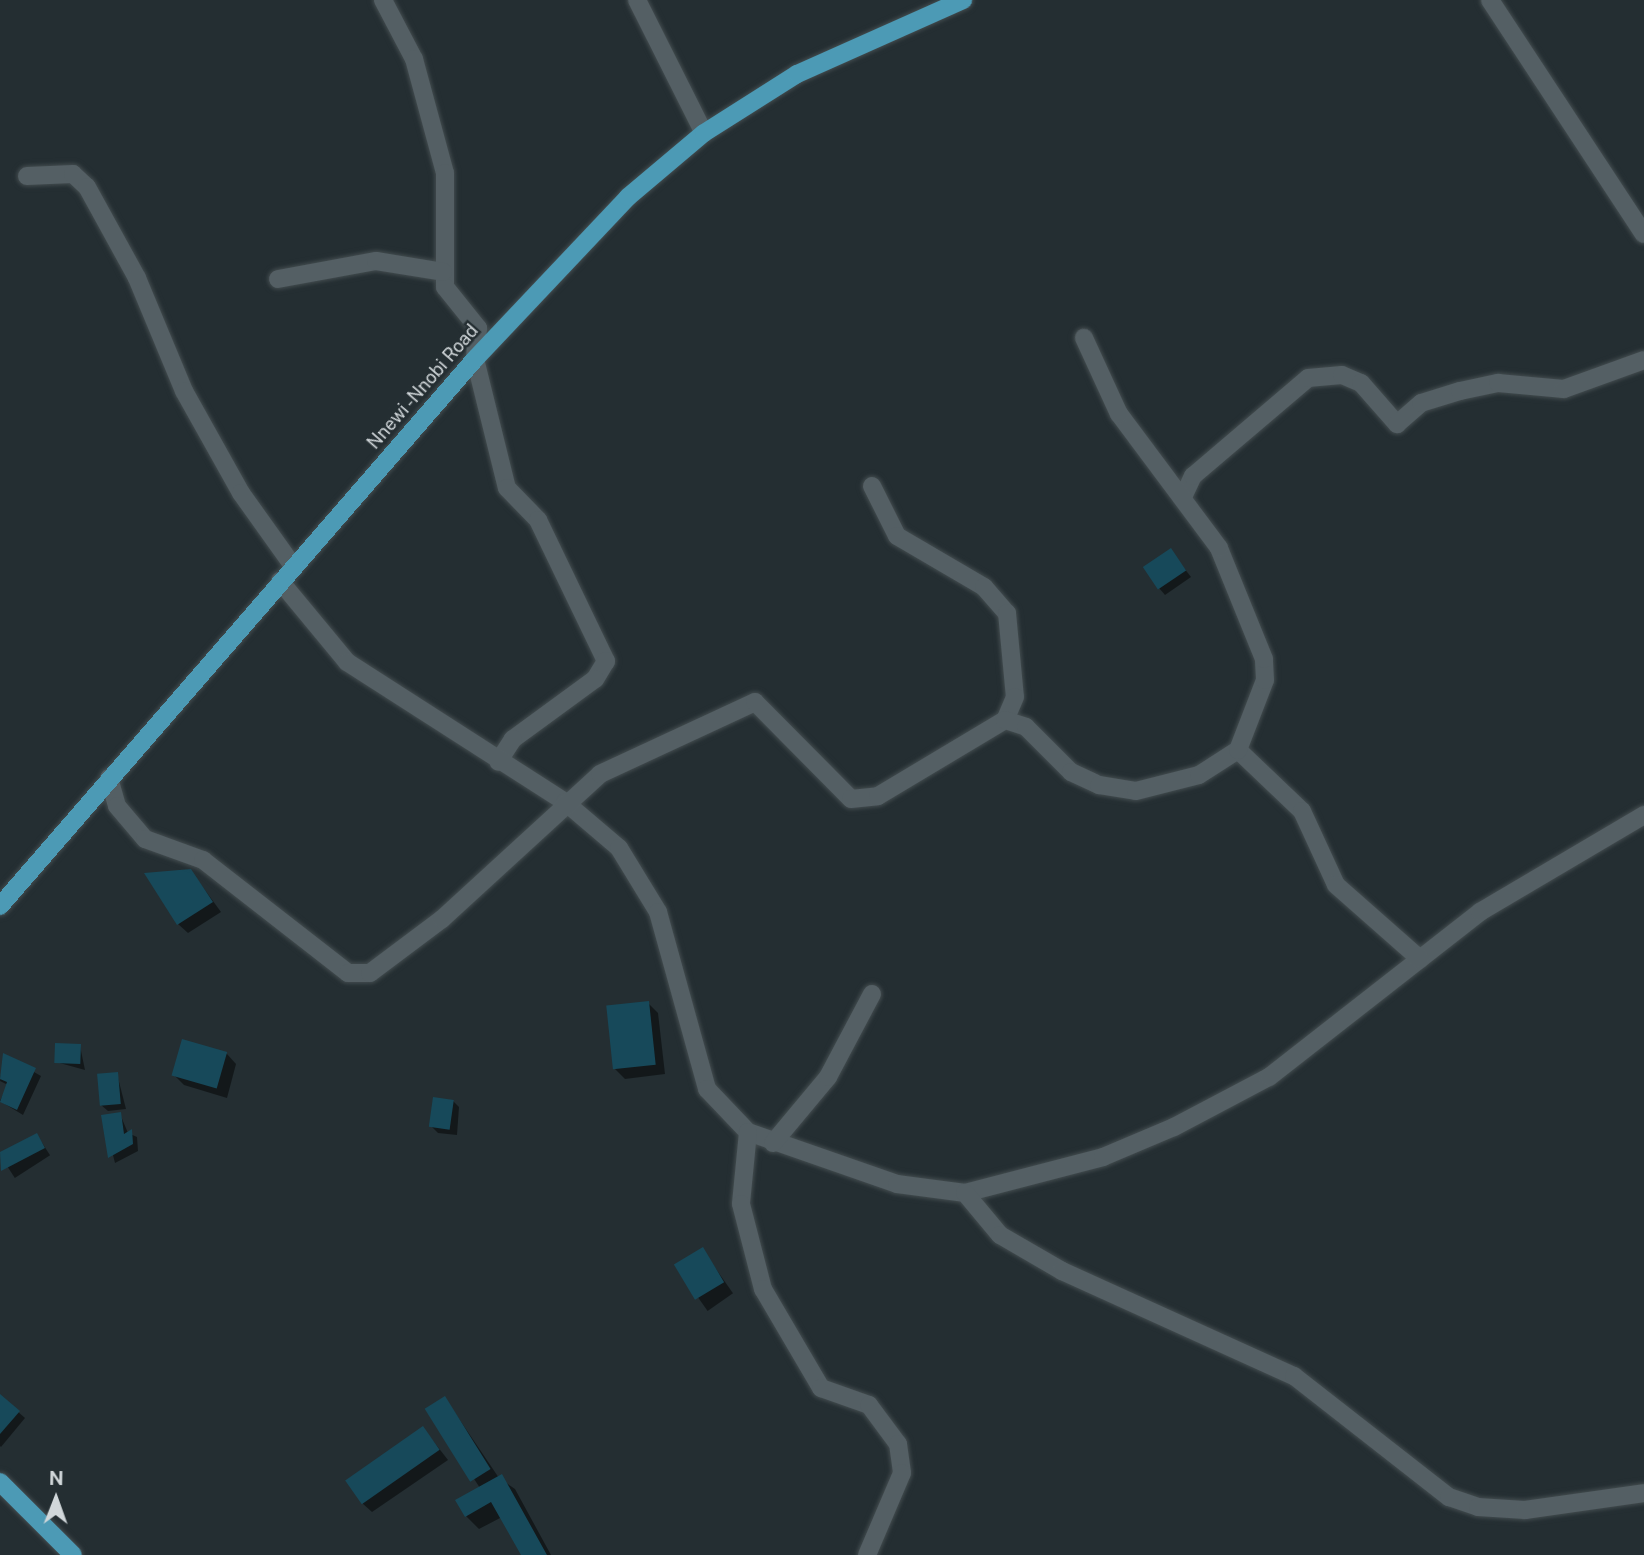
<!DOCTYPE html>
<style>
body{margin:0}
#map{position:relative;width:1644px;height:1555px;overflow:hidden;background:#242e32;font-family:"Public Sans",sans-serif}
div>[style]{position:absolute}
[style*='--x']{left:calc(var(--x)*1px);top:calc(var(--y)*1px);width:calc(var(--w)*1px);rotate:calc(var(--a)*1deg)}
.shadow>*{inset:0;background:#0007;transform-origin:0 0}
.building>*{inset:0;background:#17495a;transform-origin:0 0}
.roads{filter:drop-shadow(0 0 2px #434c4f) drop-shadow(0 0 2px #434c4f)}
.minor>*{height:18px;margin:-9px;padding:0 9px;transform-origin:9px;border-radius:9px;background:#545f64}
.major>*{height:18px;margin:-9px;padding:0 9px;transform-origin:9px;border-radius:9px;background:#4c9ab5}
span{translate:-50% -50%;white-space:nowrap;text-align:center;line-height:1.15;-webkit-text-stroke:5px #242e32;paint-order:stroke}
.street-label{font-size:18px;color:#d1d7da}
.north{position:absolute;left:21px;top:1464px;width:70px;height:70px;-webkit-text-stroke:5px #242e32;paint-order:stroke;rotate:1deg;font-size:19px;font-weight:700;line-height:28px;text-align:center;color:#d1d7da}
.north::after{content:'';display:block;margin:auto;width:24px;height:32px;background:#d1d7da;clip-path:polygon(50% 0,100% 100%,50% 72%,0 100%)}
</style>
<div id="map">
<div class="shadow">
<i style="clip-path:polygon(1170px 550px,1191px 577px,1165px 595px,1159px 588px)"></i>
<i style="clip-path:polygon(191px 871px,221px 912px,188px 933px,178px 924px)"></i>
<i style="clip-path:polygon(648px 1003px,658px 1013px,665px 1074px,625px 1079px,615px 1069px)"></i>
<i style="clip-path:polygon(184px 1042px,227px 1054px,236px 1064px,227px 1098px,184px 1085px,174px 1075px)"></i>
<i style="clip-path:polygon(80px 1046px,85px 1070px,56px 1062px)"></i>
<i style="clip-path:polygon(4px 1055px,41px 1076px,23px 1115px,0 1101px,8px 1085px,0 1081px)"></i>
<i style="clip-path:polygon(117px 1074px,126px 1109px,108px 1111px,101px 1105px)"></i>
<i style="clip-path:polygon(453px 1101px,459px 1107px,457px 1135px,438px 1133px,432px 1127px)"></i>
<i style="clip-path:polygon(120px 1114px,128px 1133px,137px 1137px,138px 1151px,115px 1163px,103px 1116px)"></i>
<i style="left:37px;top:1135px;width:24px;height:42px;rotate:57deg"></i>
<i style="left:702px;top:1249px;width:54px;height:31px;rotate:55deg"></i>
<i style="clip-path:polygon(0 1396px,25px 1418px,1px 1447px,0 1446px)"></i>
<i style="clip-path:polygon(445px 1398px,499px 1478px,515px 1489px,551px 1555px,523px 1555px,502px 1517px,479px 1529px,466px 1516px,480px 1488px,428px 1409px)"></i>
<i style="clip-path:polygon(423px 1428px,448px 1460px,372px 1512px,362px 1503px)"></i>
</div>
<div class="building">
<i style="left:1171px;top:548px;width:27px;height:34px;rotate:56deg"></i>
<i style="clip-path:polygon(191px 869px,213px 902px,177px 925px,144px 873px)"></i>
<i style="left:649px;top:1001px;width:64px;height:43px;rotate:84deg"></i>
<i style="left:182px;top:1039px;width:47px;height:38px;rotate:16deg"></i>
<i style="left:55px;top:1043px;width:26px;height:20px;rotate:2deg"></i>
<i style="clip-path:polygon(3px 1053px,36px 1068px,17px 1110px,0 1102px,7px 1082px,0 1079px)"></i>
<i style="left:118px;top:1072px;width:32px;height:21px;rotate:85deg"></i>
<i style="left:433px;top:1097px;width:21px;height:30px;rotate:8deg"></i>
<i style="clip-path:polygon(121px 1112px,124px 1134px,132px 1129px,133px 1144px,108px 1158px,101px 1115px)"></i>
<i style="clip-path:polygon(37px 1133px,45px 1148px,1px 1171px,0 1152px)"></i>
<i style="left:703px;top:1247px;width:41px;height:34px;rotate:59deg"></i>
<i style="clip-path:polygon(0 1394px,20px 1411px,0 1434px)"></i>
<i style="left:445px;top:1396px;width:86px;height:24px;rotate:58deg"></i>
<i style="left:423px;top:1426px;width:29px;height:95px;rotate:55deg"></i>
<i style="clip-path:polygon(502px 1474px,547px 1555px,521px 1555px,491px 1502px,465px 1517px,455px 1500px)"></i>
</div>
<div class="roads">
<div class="minor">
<i style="--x:383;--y:0;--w:67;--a:62.3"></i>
<i style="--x:414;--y:59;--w:118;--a:74.8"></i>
<i style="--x:445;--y:173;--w:114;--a:90"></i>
<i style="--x:445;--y:287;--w:53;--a:51.2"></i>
<i style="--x:478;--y:328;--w:31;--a:96"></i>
<i style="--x:475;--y:359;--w:133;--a:76.1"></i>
<i style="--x:507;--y:488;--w:45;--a:45.9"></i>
<i style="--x:538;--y:520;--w:157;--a:64.3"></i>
<i style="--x:606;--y:661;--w:21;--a:121"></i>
<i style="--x:595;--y:679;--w:102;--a:143.8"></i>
<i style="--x:513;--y:739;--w:27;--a:123"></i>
<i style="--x:637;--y:0;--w:149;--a:63.3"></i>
<i style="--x:1490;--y:0;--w:280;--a:56.7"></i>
<i style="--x:27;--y:176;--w:46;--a:-2.5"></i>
<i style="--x:73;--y:174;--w:19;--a:43"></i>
<i style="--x:87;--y:187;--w:104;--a:61.2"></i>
<i style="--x:137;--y:278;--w:122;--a:67.4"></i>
<i style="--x:184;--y:391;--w:117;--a:60.8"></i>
<i style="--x:241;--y:493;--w:90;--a:54.5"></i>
<i style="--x:278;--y:279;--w:100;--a:-10.4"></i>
<i style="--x:376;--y:261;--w:68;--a:9.3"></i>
<i style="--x:872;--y:486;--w:56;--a:63.4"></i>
<i style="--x:897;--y:536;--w:101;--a:30.4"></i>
<i style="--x:984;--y:587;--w:35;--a:49"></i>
<i style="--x:1007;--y:613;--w:84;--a:84.6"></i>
<i style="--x:1015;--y:697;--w:25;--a:113"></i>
<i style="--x:1184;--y:495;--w:21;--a:-65"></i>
<i style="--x:1193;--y:476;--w:151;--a:-40.4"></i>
<i style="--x:1308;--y:378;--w:34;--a:-5"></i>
<i style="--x:1342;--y:375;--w:21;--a:23"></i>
<i style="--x:1361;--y:383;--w:55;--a:48.7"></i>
<i style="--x:1397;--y:424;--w:32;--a:-41"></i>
<i style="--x:1421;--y:403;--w:41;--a:-17.1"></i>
<i style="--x:1460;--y:391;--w:39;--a:-12"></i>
<i style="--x:1498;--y:383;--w:66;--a:5.2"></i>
<i style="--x:1564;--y:389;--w:85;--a:-19.9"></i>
<i style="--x:280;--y:581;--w:105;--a:50.4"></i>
<i style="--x:347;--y:662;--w:259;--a:32.7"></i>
<i style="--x:565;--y:802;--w:71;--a:40.4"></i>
<i style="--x:619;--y:848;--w:75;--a:58.6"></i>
<i style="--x:658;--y:912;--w:184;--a:74.5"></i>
<i style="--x:707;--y:1089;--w:59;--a:46.4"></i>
<i style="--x:748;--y:1132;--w:158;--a:19.2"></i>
<i style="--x:897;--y:1184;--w:69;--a:7.5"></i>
<i style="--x:965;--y:1193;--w:143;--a:-14.6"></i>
<i style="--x:1103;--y:1157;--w:77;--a:-22.9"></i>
<i style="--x:1174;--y:1127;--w:107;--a:-27.8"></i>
<i style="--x:1269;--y:1077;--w:268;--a:-38"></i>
<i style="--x:1480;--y:912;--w:191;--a:-30.6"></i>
<i style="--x:1238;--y:750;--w:88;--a:43.6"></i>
<i style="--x:1302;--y:811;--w:81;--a:65.3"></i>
<i style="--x:1336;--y:885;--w:112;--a:41.4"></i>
<i style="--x:109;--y:778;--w:29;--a:74"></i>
<i style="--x:117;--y:806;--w:43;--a:49.7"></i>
<i style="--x:145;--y:839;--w:62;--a:19.9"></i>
<i style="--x:203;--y:860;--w:184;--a:37.9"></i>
<i style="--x:348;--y:973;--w:22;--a:0"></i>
<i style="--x:370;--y:973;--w:90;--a:-36.9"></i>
<i style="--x:442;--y:919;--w:214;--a:-42.5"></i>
<i style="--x:600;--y:774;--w:171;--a:-24.9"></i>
<i style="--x:755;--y:702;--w:136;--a:45.3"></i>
<i style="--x:851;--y:799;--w:27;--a:-6"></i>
<i style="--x:878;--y:796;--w:148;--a:-30.9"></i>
<i style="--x:1005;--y:720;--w:22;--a:18"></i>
<i style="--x:1026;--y:727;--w:64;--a:45"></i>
<i style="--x:1071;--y:772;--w:31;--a:25"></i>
<i style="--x:1099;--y:785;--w:37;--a:9"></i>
<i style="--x:1136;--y:791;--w:65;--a:-14.3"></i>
<i style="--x:1199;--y:775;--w:46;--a:-32.7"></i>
<i style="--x:1238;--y:750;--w:75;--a:-68.9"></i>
<i style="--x:1265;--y:680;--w:21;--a:-93"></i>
<i style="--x:1264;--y:659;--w:120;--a:-112.1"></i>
<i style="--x:1219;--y:548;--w:167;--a:-126.7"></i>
<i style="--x:1119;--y:414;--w:84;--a:-114.7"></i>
<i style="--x:748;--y:1132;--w:72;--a:95.6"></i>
<i style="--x:741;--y:1204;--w:88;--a:75.5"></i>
<i style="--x:763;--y:1289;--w:115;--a:59.6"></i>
<i style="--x:821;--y:1388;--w:51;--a:19.5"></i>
<i style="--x:869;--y:1405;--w:49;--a:53.4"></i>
<i style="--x:898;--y:1444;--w:29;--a:82"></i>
<i style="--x:902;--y:1473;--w:89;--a:113.1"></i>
<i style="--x:773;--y:1143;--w:86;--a:-50.2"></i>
<i style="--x:828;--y:1077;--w:94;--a:-62.1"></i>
<i style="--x:965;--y:1193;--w:55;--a:50.2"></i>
<i style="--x:1000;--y:1235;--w:72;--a:30.1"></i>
<i style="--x:1062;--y:1271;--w:255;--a:24.4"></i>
<i style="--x:1294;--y:1376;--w:197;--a:38"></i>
<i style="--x:1449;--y:1497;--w:31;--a:19"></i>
<i style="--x:1478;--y:1507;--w:47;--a:3.7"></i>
<i style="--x:1525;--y:1510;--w:120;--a:-8.1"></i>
</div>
<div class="major">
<i style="--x:0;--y:906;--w:724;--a:-49.03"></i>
<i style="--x:475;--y:359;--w:223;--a:-46.6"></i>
<i style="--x:628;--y:197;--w:99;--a:-40.1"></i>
<i style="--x:704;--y:133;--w:110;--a:-32.4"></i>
<i style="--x:797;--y:74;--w:182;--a:-24"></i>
<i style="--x:0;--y:1482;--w:103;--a:45"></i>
</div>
</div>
<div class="street-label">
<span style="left:423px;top:387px;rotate:-49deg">Nnewi -Nnobi Road</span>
</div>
<div class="north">N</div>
</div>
